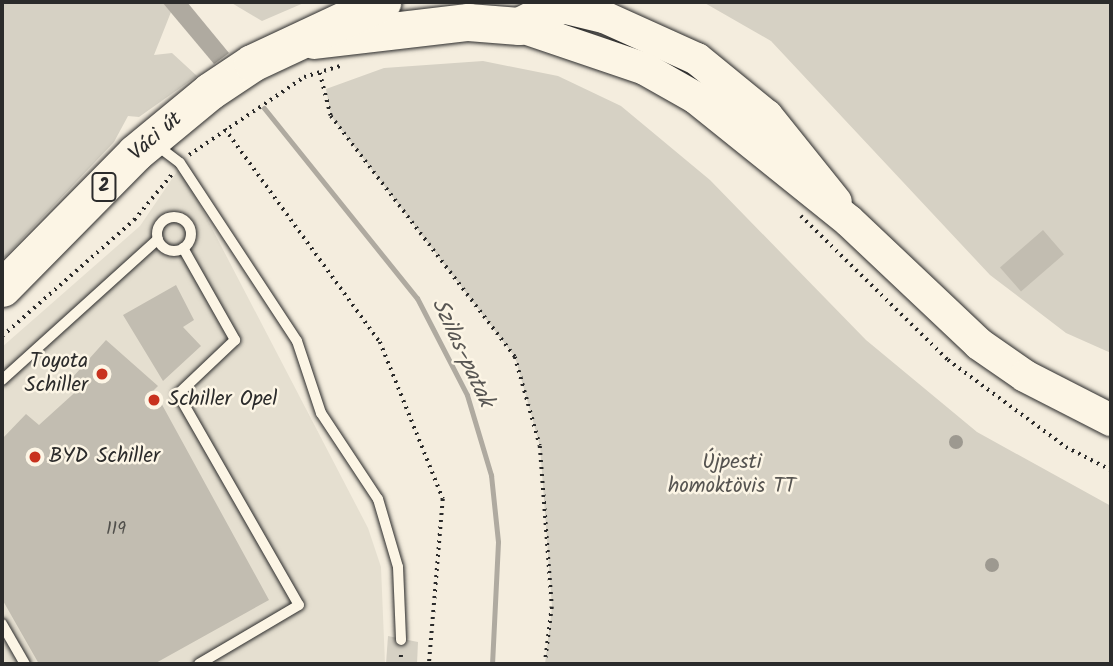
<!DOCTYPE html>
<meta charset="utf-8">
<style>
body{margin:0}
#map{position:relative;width:1113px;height:666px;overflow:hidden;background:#f4edde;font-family:Kalam,sans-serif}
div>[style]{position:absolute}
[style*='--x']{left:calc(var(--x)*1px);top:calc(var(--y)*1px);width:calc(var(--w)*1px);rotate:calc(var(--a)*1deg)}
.built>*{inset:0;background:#e5dfd0}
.green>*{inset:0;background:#d6d1c4}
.water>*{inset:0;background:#afaaa0}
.stream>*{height:5px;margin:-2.5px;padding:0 2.5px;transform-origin:2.5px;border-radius:2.5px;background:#afaaa0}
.building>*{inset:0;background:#c2bdb1;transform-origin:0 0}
.path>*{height:3.5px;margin-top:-1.75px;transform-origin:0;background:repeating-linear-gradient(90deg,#2b2b2b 0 2px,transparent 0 7px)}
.roads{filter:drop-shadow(0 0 2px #2b2b2b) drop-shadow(0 0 2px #2b2b2b)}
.service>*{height:10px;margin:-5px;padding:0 5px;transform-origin:5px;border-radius:5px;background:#fcf5e5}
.service>.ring{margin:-5px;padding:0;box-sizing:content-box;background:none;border:10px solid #fcf5e5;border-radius:50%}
.secondary>*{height:32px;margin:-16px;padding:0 16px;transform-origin:16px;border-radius:16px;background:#fcf5e5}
.primary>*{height:37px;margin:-18.5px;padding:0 18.5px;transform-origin:18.5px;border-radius:18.5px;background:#fcf5e5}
.trees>*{width:14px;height:14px;margin:-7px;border-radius:50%;background:#9d9990}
.dots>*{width:19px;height:19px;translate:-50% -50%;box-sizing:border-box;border:4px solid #fcf5e5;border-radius:50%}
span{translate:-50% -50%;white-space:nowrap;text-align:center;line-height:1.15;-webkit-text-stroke:5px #fcf5e5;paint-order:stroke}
.number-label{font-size:18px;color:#51504c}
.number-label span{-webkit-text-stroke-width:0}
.shield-label span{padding:2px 5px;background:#fcf5e5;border:2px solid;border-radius:5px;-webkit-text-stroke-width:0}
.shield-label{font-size:19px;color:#2b2b2b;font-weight:700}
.street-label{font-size:21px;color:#2b2b2b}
.poi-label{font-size:21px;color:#2b2b2b}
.right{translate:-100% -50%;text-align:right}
.left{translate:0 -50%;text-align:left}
.park-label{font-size:21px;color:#565451}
.water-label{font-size:23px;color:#595754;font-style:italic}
.frame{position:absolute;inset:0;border:4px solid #2b2b2b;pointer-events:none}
</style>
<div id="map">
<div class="built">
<i style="clip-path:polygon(180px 167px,368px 528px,381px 567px,385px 664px,2px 664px,2px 347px,140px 226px)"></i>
</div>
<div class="green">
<i style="clip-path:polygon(2px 2px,162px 2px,171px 12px,154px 55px,172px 53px,197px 76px,139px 117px,128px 116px,114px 142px,2px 260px)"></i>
<i style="clip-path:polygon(230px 2px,306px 2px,262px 21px)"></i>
<i style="clip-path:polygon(703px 2px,1111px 2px,1111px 353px,1066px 333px,990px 275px,771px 41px)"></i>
<i style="clip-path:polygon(483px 61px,558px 76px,621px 106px,710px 180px,866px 340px,977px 432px,1111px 506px,1111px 664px,545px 664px,552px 607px,540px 446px,515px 357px,331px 116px,326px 89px,384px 68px)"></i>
<i style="clip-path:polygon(388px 636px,418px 642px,417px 664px,386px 664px)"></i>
</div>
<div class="water">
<i style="clip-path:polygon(162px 2px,187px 2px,229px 53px,214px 64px)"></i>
</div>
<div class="stream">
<i style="--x:264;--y:108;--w:244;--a:51.2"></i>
<i style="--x:417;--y:298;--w:109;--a:62.7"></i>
<i style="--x:467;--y:395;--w:84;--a:73.3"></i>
<i style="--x:491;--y:475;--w:67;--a:84"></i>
<i style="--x:498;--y:542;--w:122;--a:92.8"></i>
</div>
<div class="building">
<i style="left:1043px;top:230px;width:32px;height:57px;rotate:49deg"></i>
<i style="clip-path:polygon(176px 285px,194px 320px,183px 327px,201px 346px,163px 381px,123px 315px)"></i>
<i style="clip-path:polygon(106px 340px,158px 386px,154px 390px,269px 600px,154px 664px,39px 664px,2px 599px,2px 439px,26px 414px,39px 425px,82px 386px,72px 378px)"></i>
</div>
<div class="path">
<i style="--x:320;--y:73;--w:44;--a:75.7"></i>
<i style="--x:331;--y:116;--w:303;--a:52.6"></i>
<i style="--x:515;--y:357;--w:92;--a:74.3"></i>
<i style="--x:540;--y:446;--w:161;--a:85.7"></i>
<i style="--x:552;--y:607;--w:57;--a:97"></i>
<i style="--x:225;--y:129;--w:263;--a:54"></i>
<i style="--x:380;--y:342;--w:169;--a:68.1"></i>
<i style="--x:443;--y:499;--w:166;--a:94.8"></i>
<i style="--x:189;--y:155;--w:139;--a:-34.1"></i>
<i style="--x:304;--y:77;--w:39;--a:-17"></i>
<i style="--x:801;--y:216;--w:206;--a:44.4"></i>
<i style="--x:948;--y:360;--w:147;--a:36.4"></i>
<i style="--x:1066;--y:447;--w:51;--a:27.1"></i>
<i style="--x:2;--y:336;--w:176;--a:-41.3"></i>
<i style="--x:134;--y:220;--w:60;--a:-50.4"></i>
<i style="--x:400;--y:664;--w:12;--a:-85"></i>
</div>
<div class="roads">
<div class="service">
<i style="--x:155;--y:144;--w:31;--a:37"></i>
<i style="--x:180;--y:163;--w:213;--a:56.7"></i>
<i style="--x:297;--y:341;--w:76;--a:71.6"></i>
<i style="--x:321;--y:413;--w:103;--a:56.5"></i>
<i style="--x:378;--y:499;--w:71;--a:73.6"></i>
<i style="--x:398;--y:567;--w:73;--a:87.6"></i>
<i class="ring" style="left:157px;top:217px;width:24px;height:24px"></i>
<i style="--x:183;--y:248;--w:106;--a:60.5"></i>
<i style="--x:235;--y:340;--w:79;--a:136.5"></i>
<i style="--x:178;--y:394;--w:243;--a:60.2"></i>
<i style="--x:299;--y:605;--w:116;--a:149.5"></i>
<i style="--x:2;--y:380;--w:210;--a:-42.1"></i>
<i style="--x:2;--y:624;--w:46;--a:60.1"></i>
</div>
<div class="secondary">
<i style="--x:541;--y:2;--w:65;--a:13.4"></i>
<i style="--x:604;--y:17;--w:102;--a:24.3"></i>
<i style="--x:697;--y:59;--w:90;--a:39.2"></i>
<i style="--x:767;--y:116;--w:110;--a:51.3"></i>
<i style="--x:519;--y:26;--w:133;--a:18.8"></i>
<i style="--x:645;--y:69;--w:59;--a:29.6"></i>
<i style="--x:696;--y:98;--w:196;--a:38.8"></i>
<i style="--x:849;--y:221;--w:179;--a:43.4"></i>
<i style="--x:979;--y:344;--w:56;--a:34.8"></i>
<i style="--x:1025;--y:376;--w:97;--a:27.1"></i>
</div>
<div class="primary">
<i style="--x:314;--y:40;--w:155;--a:-6.7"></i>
<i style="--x:468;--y:22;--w:51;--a:4.5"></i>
<i style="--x:519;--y:26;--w:53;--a:-27.1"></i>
<i style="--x:2;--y:288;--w:190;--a:-45.4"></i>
<i style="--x:135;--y:153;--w:97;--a:-39.6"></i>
<i style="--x:210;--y:91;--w:50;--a:-33.7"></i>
<i style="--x:252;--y:63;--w:144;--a:-25.1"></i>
</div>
</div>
<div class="trees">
<i style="left:956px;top:442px"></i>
<i style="left:992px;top:565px"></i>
</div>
<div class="dots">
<i style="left:102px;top:374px;background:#c8321e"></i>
<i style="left:154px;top:400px;background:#c8321e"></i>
<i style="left:35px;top:457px;background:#c8321e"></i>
</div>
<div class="number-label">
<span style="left:116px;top:530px">119</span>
</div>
<div class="shield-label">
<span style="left:104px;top:187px">2</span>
</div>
<div class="street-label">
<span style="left:156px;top:137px;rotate:-41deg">Váci út</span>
</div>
<div class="poi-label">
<span class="right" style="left:88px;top:374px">Toyota<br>Schiller</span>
<span class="left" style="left:168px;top:400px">Schiller Opel</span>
<span class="left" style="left:49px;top:457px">BYD Schiller</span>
</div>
<div class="park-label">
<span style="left:732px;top:475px">Újpesti<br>homoktövis TT</span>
</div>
<div class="water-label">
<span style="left:462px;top:353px;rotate:65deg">Szilas-patak</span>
</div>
<div class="frame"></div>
</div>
